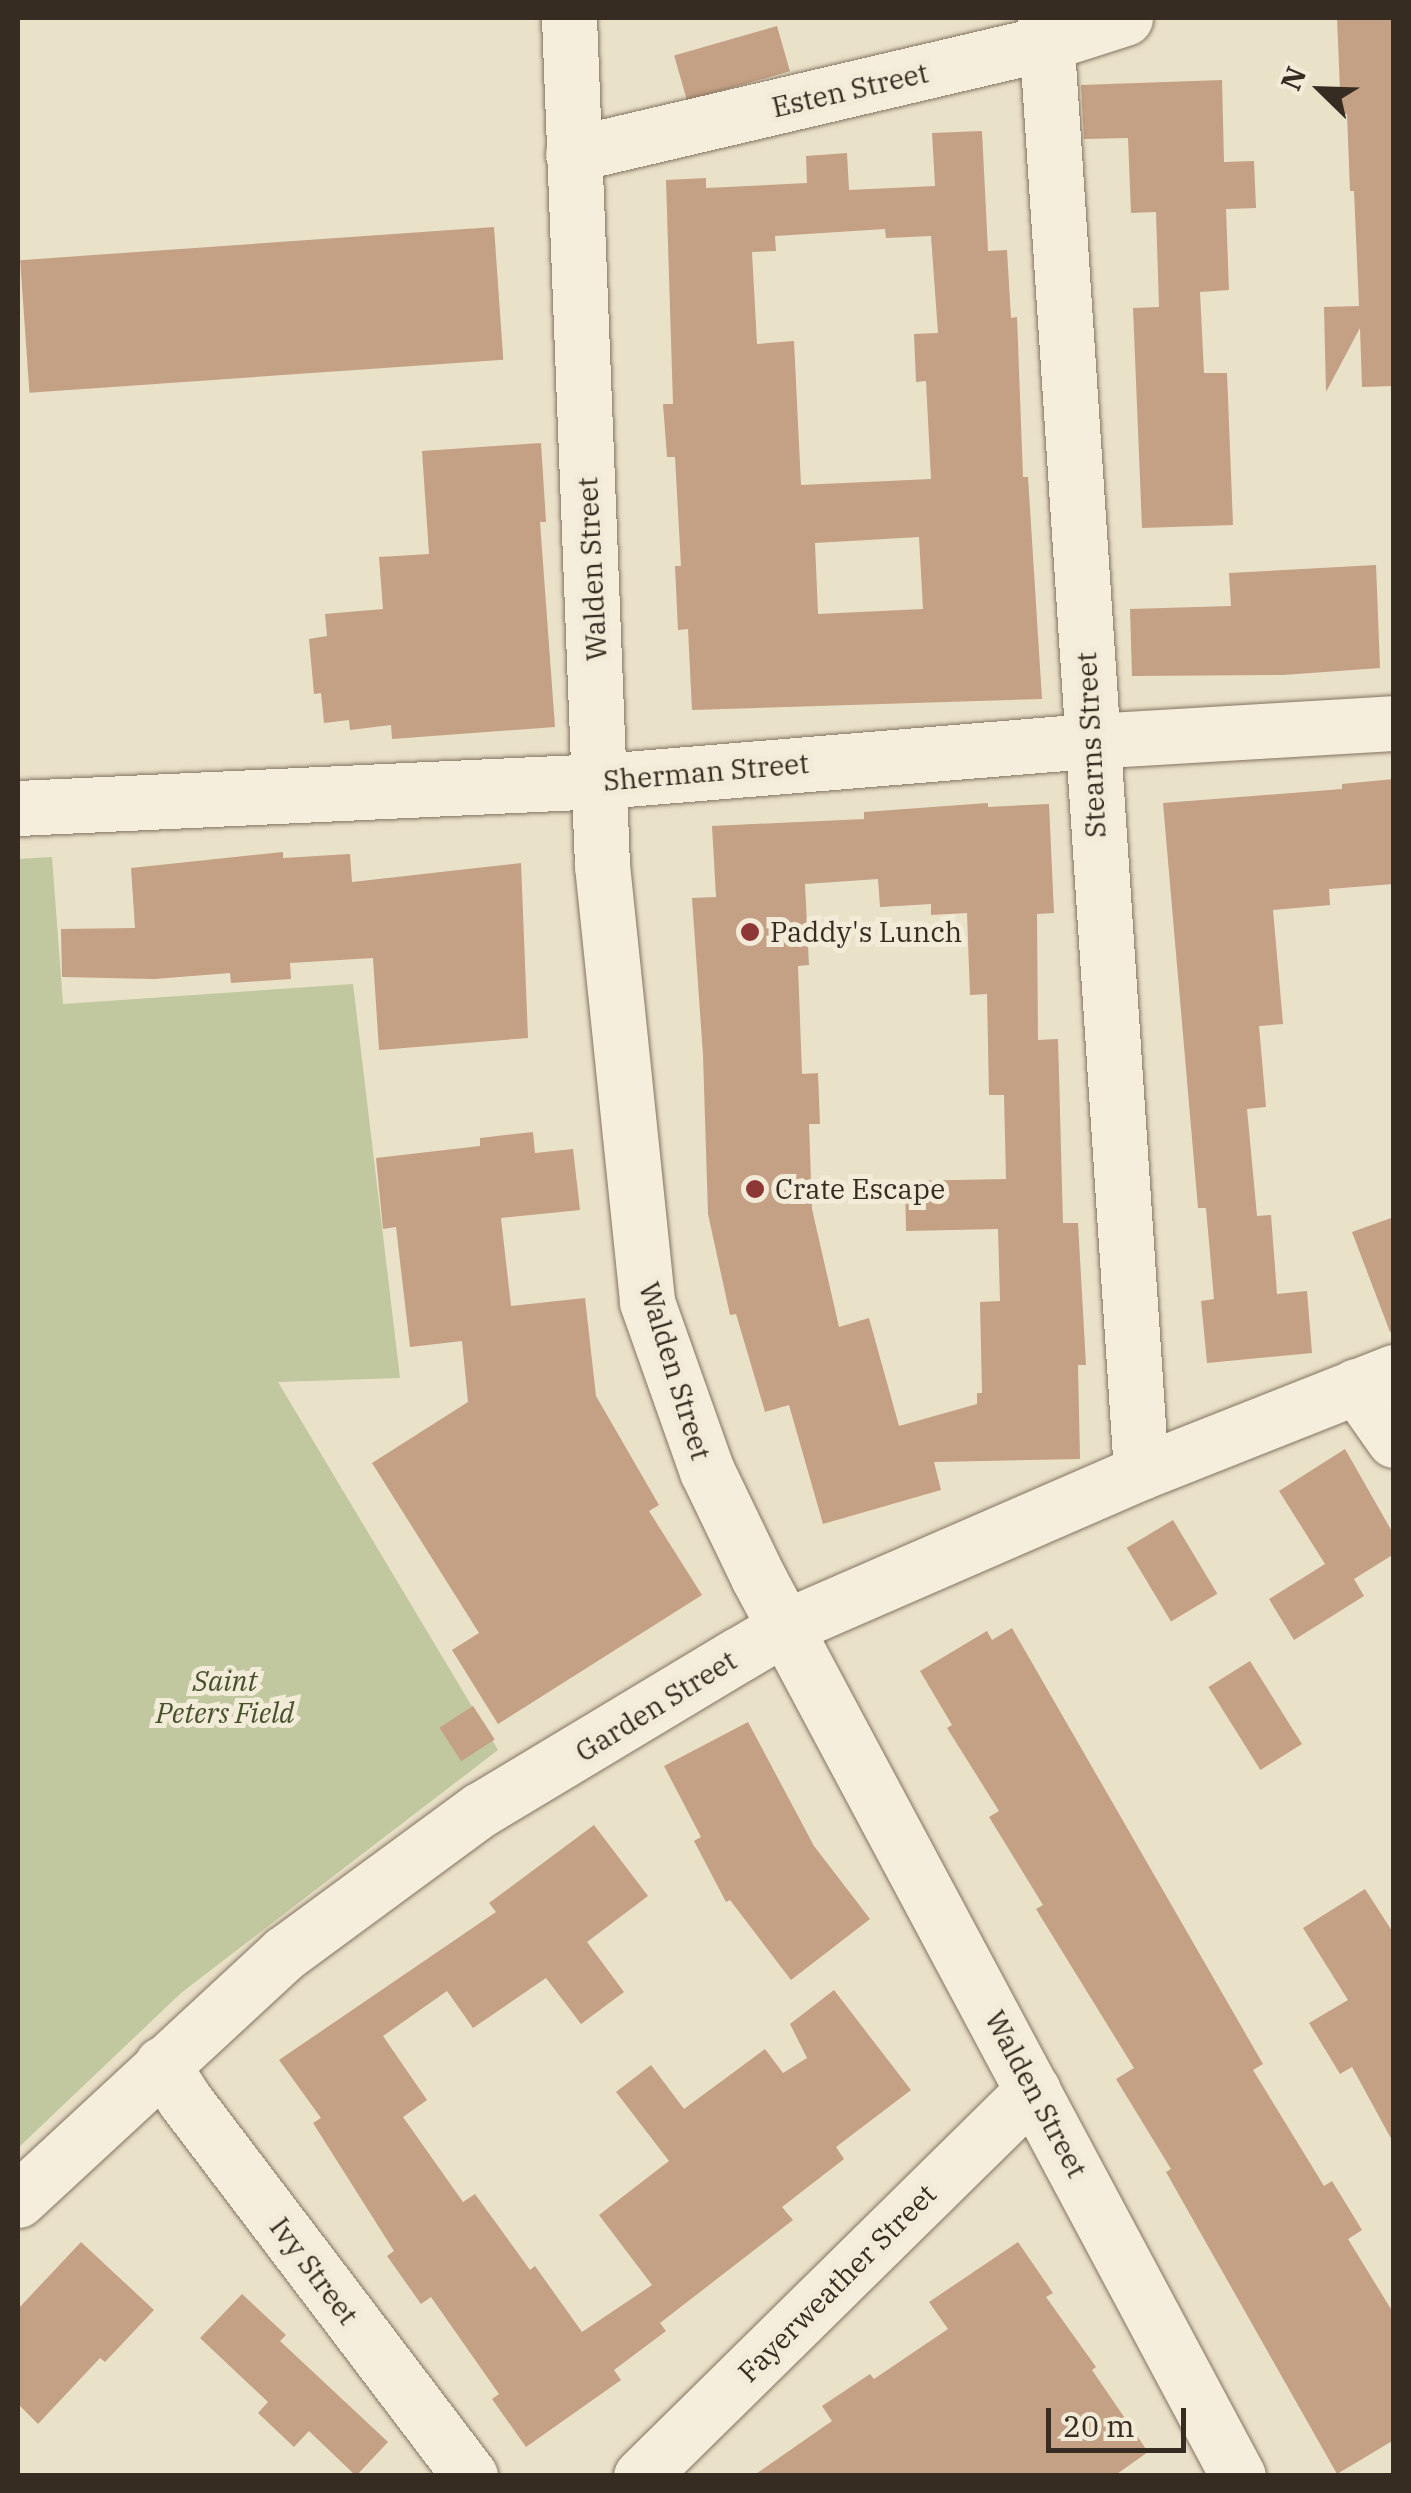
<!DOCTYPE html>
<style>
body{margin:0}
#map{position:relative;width:1411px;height:2493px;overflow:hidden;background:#eae1c9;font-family:"IBM Plex Serif",serif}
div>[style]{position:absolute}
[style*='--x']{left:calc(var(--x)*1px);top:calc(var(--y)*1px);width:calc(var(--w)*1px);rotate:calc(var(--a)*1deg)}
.green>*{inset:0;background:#c1c79e}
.building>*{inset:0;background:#c4a084;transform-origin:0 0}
.roads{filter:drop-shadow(0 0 2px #847460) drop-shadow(0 0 2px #847460)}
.minor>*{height:55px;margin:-27.5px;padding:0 27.5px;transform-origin:27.5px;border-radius:27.5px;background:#f5eedc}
.dots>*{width:28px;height:28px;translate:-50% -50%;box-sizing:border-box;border:5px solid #f2ebd8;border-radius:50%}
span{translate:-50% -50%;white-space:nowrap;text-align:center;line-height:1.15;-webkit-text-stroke:10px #f2ebd8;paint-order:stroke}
.street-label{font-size:28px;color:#362c22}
.poi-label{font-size:28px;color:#362c22}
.left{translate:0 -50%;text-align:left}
.park-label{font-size:28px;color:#46512b;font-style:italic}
.frame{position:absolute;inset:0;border:20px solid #362c22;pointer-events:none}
.north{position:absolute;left:1271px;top:40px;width:100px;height:100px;-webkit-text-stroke:8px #f2ebd8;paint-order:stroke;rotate:293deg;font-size:28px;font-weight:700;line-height:40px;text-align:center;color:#362c22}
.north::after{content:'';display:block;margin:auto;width:35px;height:45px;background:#362c22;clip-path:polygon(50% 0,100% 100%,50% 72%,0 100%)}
.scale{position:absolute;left:1046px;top:2408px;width:140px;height:45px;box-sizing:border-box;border:5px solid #362c22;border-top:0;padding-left:12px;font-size:30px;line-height:35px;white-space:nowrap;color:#362c22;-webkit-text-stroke:8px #f2ebd8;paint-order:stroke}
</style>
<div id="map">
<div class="green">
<i style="clip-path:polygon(52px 857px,63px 1004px,353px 984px,400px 1378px,278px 1382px,498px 1750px,181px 1993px,18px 2148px,18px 859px)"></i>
</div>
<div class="building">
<i style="clip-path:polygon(1337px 18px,1394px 18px,1394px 386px,1362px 387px,1360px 328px,1326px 392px,1324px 307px,1359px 306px,1354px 191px,1350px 191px,1347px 114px,1341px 114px)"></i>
<i style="left:777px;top:26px;width:47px;height:107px;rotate:74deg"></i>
<i style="clip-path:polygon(1222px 80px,1224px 162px,1254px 161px,1256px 208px,1226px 209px,1229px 290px,1200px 292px,1204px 373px,1227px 373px,1233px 525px,1142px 528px,1133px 308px,1159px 307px,1156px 212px,1131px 213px,1128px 138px,1084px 139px,1081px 85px)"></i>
<i style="clip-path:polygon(evenodd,982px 131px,988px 251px,1007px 250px,1011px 318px,1017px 317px,1023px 477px,1028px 477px,1042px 699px,692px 710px,688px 629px,678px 630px,675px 566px,681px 566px,675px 457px,667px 457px,663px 404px,673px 404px,666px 180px,706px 178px,706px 188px,807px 183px,806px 156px,847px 153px,849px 190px,935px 186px,932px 133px,982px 131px,885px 229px,886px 238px,931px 236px,938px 333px,914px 334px,916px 382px,926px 381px,931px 479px,801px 485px,794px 341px,757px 344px,752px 252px,776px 251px,775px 236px,885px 229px,982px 131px,919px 537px,923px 609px,818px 614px,815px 543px,919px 537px)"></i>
<i style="left:494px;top:227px;width:133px;height:475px;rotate:86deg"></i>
<i style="clip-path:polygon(541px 443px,546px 522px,540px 522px,555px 727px,392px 739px,391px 725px,350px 730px,349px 720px,324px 723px,321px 693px,314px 694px,309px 639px,327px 636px,325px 614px,383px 609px,379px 557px,429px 554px,422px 451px)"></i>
<i style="clip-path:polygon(1376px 565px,1380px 668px,1283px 675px,1132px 676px,1130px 609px,1231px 606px,1229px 573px)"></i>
<i style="clip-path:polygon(1394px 779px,1394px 884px,1329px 889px,1330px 905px,1273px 910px,1283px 1024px,1259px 1026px,1266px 1107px,1247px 1109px,1257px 1216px,1271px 1215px,1277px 1294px,1307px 1291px,1312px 1353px,1207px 1363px,1201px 1301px,1214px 1299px,1206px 1208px,1198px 1208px,1163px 803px,1342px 789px,1342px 784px)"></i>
<i style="clip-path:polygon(evenodd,988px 803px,988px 807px,1049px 804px,1054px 913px,1037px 914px,1038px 1040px,1058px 1039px,1063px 1223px,1078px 1223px,1086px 1365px,1078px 1365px,1080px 1459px,934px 1462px,941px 1490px,823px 1524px,789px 1405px,765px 1412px,736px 1314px,730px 1315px,708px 1214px,703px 1055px,692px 898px,716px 897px,712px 826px,864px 819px,864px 812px,988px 803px,878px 879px,880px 907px,931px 904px,931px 915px,967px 913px,970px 995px,987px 994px,989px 1095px,1004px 1095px,1006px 1179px,905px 1181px,906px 1231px,998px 1229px,1000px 1301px,980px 1302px,982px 1393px,977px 1393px,977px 1404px,899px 1426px,869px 1318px,839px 1327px,812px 1209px,809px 1124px,820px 1124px,818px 1073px,802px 1074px,798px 966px,809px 965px,805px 884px,878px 879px)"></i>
<i style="clip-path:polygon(283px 852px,283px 858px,350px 854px,352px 882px,521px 863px,528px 1038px,379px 1050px,373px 958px,290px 963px,291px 979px,231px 983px,230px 973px,154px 979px,62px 977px,61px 929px,135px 928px,131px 868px)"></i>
<i style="clip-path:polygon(533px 1132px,535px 1153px,573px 1149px,580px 1210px,501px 1218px,511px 1306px,585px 1298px,596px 1396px,659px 1505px,649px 1511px,702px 1595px,498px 1724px,452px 1650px,479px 1633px,372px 1463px,468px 1402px,462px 1341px,410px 1347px,396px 1227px,383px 1229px,376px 1158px,480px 1146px,480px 1138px)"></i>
<i style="clip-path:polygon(1394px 1217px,1394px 1331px,1390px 1332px,1352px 1232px)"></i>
<i style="clip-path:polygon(1345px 1449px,1394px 1535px,1394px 1554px,1354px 1579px,1364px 1596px,1294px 1640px,1269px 1599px,1325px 1564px,1279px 1491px)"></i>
<i style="left:1173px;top:1520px;width:86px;height:54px;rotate:59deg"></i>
<i style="clip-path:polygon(1012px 1628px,1263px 2064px,1253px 2070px,1324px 2186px,1332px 2181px,1362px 2230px,1348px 2239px,1394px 2314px,1394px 2440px,1337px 2474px,1166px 2172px,1171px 2169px,1116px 2079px,1134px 2068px,1036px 1909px,1043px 1905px,989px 1817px,999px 1811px,947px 1728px,952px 1725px,920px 1671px,987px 1631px,992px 1640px)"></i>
<i style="left:1250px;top:1661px;width:98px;height:49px;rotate:58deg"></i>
<i style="left:473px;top:1706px;width:40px;height:40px;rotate:57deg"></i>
<i style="clip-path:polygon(748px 1722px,814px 1846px,870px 1919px,791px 1980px,730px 1900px,726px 1902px,694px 1841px,701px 1837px,664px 1766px)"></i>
<i style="clip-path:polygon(594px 1825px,648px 1896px,587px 1942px,624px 1992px,581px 2024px,546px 1978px,473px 2028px,447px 1991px,383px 2036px,427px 2100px,403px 2117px,463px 2202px,475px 2194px,530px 2270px,535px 2266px,582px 2332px,652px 2285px,599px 2215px,669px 2161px,616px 2092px,651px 2065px,684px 2109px,765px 2049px,783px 2073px,807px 2058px,790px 2024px,834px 1990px,911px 2090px,836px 2147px,844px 2159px,782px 2207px,793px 2220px,660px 2323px,666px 2331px,614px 2370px,621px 2380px,526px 2447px,492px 2399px,499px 2394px,431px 2297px,421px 2304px,387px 2256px,394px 2251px,313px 2123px,321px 2118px,279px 2060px,496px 1912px,489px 1903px)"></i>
<i style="clip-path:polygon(1365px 1889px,1394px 1934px,1394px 2144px,1352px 2067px,1340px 2074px,1309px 2023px,1348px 2000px,1303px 1928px)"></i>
<i style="clip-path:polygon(81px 2242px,154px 2310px,105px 2362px,100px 2358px,38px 2424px,18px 2404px,18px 2309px)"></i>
<i style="clip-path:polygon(1018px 2242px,1053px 2293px,1046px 2297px,1096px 2367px,1092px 2370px,1148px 2452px,1114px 2476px,753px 2476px,832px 2421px,822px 2406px,870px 2374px,874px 2379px,948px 2329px,929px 2302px)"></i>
<i style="clip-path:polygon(242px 2294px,286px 2335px,280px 2341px,388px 2442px,356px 2476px,309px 2431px,294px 2447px,258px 2413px,268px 2402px,200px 2338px)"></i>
</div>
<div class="roads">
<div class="minor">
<i style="--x:569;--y:18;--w:848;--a:87.77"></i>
<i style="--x:602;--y:865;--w:439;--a:84.1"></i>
<i style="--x:647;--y:1302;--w:179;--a:70.5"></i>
<i style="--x:707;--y:1471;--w:118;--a:64.3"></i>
<i style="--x:758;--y:1577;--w:1019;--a:61.9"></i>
<i style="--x:1045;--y:18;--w:1457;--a:86.22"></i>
<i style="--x:573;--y:154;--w:487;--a:-13.2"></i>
<i style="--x:1047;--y:43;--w:82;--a:-17.8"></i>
<i style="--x:18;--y:808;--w:585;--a:-2.65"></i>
<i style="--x:602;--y:781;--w:491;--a:-4.7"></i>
<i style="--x:1091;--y:741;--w:304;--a:-3.4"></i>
<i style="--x:1356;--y:1386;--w:66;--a:54.9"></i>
<i style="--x:162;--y:2064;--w:41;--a:57.8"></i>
<i style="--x:184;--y:2099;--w:473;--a:52.8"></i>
<i style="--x:18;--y:2200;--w:364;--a:-42.8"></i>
<i style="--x:285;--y:1953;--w:242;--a:-36.3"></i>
<i style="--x:480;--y:1810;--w:303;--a:-31"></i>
<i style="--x:740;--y:1654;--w:55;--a:-30.8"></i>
<i style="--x:787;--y:1626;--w:386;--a:-23.5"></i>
<i style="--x:1141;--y:1472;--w:272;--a:-21.6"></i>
<i style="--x:641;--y:2476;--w:550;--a:-44.56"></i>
</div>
</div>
<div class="dots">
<i style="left:750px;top:932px;background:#8d3837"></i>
<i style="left:755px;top:1189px;background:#8d3837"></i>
</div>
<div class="street-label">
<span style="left:850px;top:90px;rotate:-13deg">Esten Street</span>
<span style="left:592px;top:569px;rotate:-93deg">Walden Street</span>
<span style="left:1091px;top:745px;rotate:-93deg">Stearns Street</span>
<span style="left:706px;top:772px;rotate:-5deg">Sherman Street</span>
<span style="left:675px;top:1371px;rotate:73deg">Walden Street</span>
<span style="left:656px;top:1706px;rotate:-32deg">Garden Street</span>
<span style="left:1036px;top:2094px;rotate:62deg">Walden Street</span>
<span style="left:314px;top:2271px;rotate:53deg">Ivy Street</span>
<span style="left:837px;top:2283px;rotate:-45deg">Fayerweather Street</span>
</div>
<div class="poi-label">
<span class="left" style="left:770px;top:932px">Paddy's Lunch</span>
<span class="left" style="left:775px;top:1189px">Crate Escape</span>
</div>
<div class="park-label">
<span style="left:225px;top:1697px">Saint<br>Peters Field</span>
</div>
<div class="frame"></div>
<div class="north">N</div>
<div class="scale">20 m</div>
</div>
